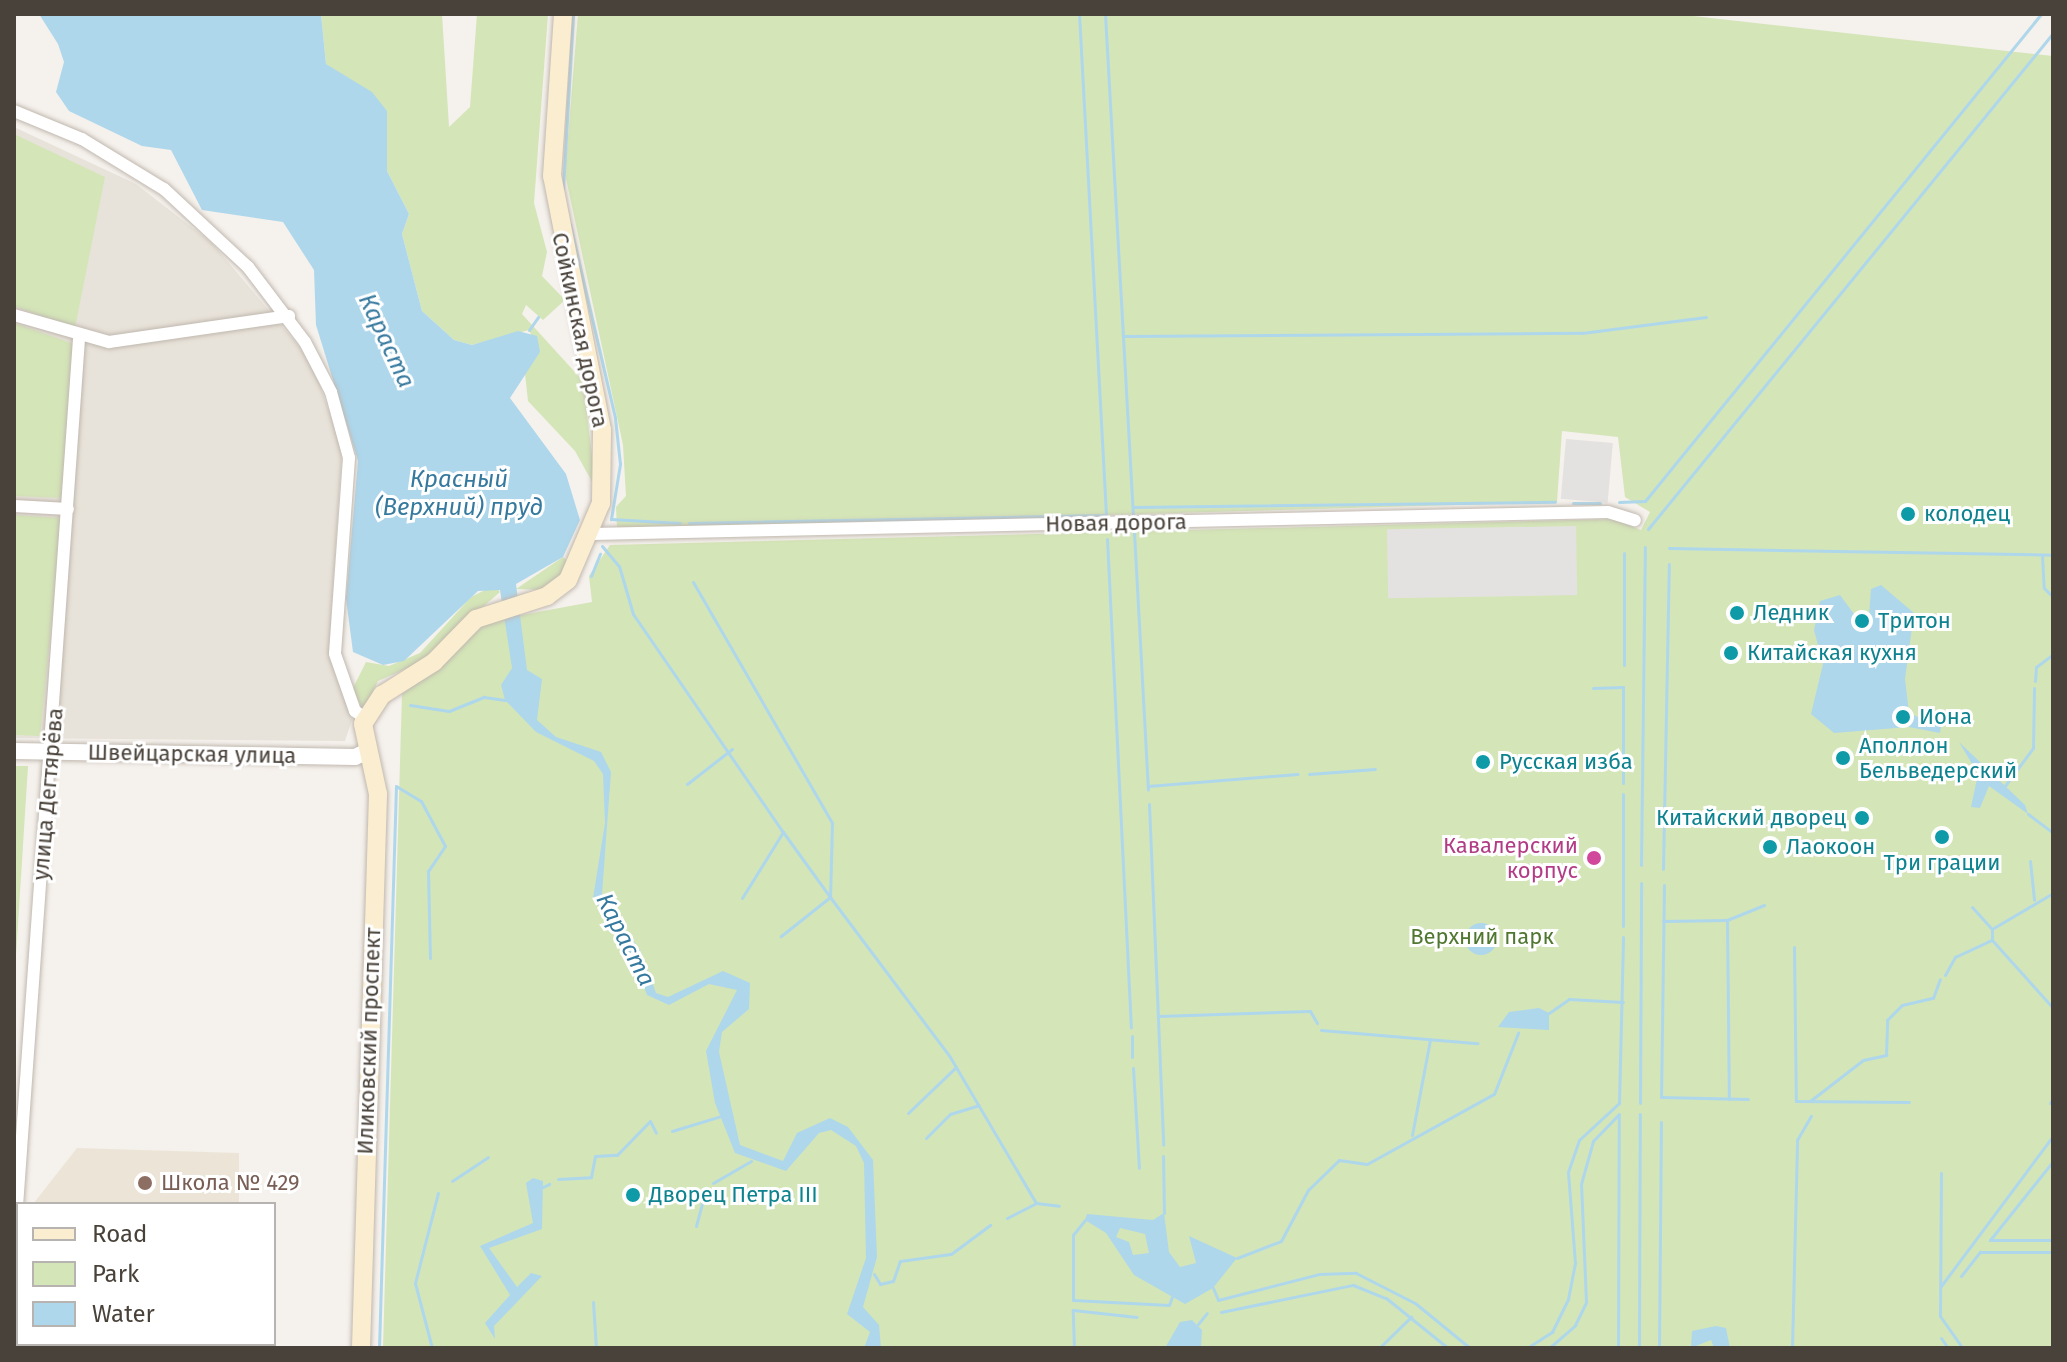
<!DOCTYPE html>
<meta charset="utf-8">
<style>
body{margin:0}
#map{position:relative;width:2067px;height:1362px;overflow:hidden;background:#f5f1ec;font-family:"Fira Sans",sans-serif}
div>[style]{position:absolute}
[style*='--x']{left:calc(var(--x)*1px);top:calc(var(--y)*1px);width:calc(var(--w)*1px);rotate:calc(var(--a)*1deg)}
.residential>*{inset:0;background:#e8e3da}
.education>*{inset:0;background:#ece5d7}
.green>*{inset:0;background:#d4e5b8}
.parking>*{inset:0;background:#e4e2e0;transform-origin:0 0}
.water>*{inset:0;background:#aed7ec}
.round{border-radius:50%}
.stream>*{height:3px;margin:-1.5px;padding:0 1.5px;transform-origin:1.5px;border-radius:1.5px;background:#aed7ec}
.roads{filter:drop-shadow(0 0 2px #c0b8af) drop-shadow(0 0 2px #c0b8af)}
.minor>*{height:12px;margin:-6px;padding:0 6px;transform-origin:6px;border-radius:6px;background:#fff}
.tertiary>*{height:16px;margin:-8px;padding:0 8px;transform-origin:8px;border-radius:8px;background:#fff}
.secondary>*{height:18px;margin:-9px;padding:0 9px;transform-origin:9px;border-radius:9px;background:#fbedd0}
.dots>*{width:22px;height:22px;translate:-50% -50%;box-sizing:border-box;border:4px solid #fff;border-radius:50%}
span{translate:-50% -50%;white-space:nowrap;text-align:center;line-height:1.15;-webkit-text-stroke:6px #fff;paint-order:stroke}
.street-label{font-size:22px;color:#49423a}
.culture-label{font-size:22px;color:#0d838f}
.left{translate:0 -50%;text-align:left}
.right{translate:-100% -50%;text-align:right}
.hotel-label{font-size:22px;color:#b23c85}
.park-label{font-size:22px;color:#507730}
.education-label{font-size:22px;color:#785e54}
.water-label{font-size:24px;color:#36799e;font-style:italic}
.frame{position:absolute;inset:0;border:16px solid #49423a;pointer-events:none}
.legend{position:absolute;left:16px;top:1202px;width:260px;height:144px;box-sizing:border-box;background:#fff;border:2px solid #b6b3b0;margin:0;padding:10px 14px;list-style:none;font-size:24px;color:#49423a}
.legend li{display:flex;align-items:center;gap:16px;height:40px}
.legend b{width:40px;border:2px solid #b6b3b0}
</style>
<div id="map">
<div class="residential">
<i style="clip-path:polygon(14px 127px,136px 184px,212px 243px,312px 362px,342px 450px,331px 618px,332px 659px,352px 720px,345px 741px,14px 738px)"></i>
</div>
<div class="education">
<i style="clip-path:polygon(77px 1148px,239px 1153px,239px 1204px,33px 1204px)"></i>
</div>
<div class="green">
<i style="clip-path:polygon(321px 14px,442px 14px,449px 127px,470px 107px,477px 14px,548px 14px,534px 203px,547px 252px,542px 276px,565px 300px,543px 320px,526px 305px,522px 314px,583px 381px,596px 489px,575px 451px,528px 401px,525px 374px,539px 352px,529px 330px,472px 345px,454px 340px,422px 311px,402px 234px,409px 214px,387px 171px,387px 111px,326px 64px)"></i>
<i style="clip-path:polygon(578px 14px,1675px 14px,2053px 56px,2053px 1348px,383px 1348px,402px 694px,489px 621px,592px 602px,589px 576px,610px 545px,1614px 519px,1641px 530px,1650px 512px,1625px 497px,1618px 437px,1562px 431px,1557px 502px,617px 529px,616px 507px,626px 496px,623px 445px,565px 174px)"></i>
<i style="clip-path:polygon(14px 134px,105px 177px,75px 328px,14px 306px)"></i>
<i style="clip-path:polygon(14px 323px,74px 344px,63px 498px,14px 496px)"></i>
<i style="clip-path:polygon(14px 515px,62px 518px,40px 736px,14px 735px)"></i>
<i style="clip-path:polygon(563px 557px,571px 565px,547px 590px,516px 589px)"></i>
<i style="clip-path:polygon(495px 585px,500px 592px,419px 663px,378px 681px,364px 711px,352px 690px,366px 662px,389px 666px,420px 653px,471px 597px)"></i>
<i style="clip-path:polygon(14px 766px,28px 766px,14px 987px)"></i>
</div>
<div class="parking">
<i style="left:1566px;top:439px;width:47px;height:60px;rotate:5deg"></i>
<i style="left:1576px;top:526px;width:69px;height:189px;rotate:89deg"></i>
</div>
<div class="water">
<i style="clip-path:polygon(39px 14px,321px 14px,326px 64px,372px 92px,387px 111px,387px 171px,409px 214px,402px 234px,422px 311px,454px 340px,472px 345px,518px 331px,537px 336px,540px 352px,510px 398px,566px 474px,580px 520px,563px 557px,516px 584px,527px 670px,542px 679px,537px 720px,556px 737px,601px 752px,611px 772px,602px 894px,641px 952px,656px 993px,668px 997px,723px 971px,750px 983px,749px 1009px,722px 1032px,719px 1052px,740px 1145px,783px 1161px,797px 1133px,830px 1118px,848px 1127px,873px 1160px,877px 1257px,863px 1307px,879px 1325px,881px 1348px,864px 1348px,870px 1332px,847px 1314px,866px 1258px,864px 1163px,856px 1146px,831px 1130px,819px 1133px,786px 1171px,735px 1153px,715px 1103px,706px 1051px,737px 990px,709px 984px,669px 1005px,647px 995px,633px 958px,593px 898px,605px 823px,603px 774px,594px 761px,536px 732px,505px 700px,501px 685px,512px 668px,500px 590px,478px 591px,404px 661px,383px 665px,353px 652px,346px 599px,358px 461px,316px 325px,314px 270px,283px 222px,202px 210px,171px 150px,142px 146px,69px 111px,56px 92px,64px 62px,58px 44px)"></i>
<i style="clip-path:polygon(1881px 585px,1914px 613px,1905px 679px,1909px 713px,1941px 727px,1940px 733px,1909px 727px,1834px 733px,1811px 714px,1823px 664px,1814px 630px,1820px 601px,1840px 595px,1854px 614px,1869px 615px,1871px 589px)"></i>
<i style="clip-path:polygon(1959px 742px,2025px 805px,2028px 814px,1989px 786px,1980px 808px,1971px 807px,1978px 774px)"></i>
<i class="round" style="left:1465px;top:923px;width:32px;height:32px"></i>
<i style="clip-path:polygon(1539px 1008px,1549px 1013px,1549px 1030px,1498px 1027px,1509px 1012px)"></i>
<i style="clip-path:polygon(533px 1178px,543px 1181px,542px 1229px,489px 1248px,517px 1287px,531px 1273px,542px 1276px,494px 1326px,495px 1339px,485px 1323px,510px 1295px,480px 1246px,533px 1223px,526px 1183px)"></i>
<i style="clip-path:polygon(evenodd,1164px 1213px,1169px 1252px,1180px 1267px,1196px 1263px,1189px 1236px,1237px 1258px,1213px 1288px,1185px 1304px,1134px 1275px,1106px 1233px,1085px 1220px,1087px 1214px,1153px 1220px,1164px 1213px,1120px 1228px,1145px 1234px,1149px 1253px,1133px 1255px,1129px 1242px,1116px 1237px,1120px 1228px)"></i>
<i style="clip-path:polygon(1192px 1320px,1202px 1330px,1201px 1348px,1165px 1348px,1180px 1322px)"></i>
<i style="clip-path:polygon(1716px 1326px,1726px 1328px,1730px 1348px,1714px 1348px,1711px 1340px,1691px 1348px,1692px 1331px)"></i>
</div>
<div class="stream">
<i style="--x:1105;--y:14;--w:504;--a:86.81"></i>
<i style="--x:563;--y:189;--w:175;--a:-86.7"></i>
<i style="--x:570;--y:224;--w:199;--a:76.9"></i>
<i style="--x:615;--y:418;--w:46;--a:83.8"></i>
<i style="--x:620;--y:464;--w:56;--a:99.3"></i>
<i style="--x:611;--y:519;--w:69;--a:3.3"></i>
<i style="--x:565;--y:300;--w:23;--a:72"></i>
<i style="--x:529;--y:330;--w:16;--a:-55"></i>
<i style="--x:1124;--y:336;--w:458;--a:-0.4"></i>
<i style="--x:1582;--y:333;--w:125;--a:-7.4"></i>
<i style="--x:1619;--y:502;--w:26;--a:-2"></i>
<i style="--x:1645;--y:501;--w:628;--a:-50.88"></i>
<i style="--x:1573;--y:503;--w:27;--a:0"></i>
<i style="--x:1133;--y:507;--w:422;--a:-0.7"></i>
<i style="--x:689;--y:523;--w:417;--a:-1.1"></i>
<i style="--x:1106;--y:515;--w:502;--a:-93.08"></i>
<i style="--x:1648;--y:529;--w:640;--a:-50.77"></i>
<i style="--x:1134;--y:532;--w:258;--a:86.9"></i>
<i style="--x:1107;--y:539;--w:489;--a:87.2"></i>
<i style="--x:602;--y:546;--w:26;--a:50"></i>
<i style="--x:619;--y:566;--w:50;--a:73.7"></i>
<i style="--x:633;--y:614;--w:265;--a:55.5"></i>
<i style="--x:1669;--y:548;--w:384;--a:1"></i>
<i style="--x:2042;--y:555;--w:33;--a:87"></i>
<i style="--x:2044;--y:588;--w:13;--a:45"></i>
<i style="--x:591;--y:576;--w:24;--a:-68"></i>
<i style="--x:693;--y:582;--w:278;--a:60"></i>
<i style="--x:832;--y:823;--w:74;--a:91.5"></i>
<i style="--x:830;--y:897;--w:200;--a:53.1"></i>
<i style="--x:950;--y:1057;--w:169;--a:59.5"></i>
<i style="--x:1624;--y:665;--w:112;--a:-90"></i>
<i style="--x:2035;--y:681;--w:14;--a:-86"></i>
<i style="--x:2036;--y:667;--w:21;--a:-37"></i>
<i style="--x:1593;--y:688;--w:30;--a:-2"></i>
<i style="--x:1623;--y:687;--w:96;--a:90"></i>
<i style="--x:410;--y:705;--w:39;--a:9"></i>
<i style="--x:449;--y:711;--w:38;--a:-22"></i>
<i style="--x:484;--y:697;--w:21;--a:8"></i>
<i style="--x:1309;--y:774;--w:66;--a:-4.3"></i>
<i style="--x:687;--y:784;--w:57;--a:-37.9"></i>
<i style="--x:1148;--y:786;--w:150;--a:-4.6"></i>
<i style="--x:2004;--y:787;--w:49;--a:-53.4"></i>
<i style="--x:2033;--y:748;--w:60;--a:-89"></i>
<i style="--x:1623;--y:794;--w:132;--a:90"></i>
<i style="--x:1149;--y:804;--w:341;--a:87.6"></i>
<i style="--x:2028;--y:814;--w:31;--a:37"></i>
<i style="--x:2030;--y:861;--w:39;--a:84"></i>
<i style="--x:1641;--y:865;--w:318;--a:-89.3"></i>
<i style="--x:1663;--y:869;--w:305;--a:-88.9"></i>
<i style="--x:1664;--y:885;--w:212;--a:90.8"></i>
<i style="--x:1661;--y:1097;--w:87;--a:1.3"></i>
<i style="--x:2052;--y:893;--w:42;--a:-88.6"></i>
<i style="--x:2053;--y:893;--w:71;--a:149.5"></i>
<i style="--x:1992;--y:929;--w:11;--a:90"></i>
<i style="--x:1992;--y:940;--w:91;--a:48.1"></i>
<i style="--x:742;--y:898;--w:78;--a:-58.2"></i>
<i style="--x:783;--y:832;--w:80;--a:54.1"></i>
<i style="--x:830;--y:897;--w:63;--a:141.5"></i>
<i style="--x:1972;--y:907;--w:28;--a:48"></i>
<i style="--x:1727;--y:920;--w:179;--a:89.4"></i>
<i style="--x:1663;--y:921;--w:64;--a:-0.9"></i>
<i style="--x:1727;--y:920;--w:40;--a:-22"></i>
<i style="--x:1794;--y:947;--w:154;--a:89.3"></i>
<i style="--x:1796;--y:1101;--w:113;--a:0.5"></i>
<i style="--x:1945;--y:975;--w:21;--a:-61"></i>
<i style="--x:1955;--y:957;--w:40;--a:-25"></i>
<i style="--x:1549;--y:1013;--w:24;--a:-35"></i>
<i style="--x:1569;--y:999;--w:54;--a:3.2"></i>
<i style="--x:1159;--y:1016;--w:151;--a:-1.9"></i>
<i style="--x:1310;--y:1011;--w:14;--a:60"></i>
<i style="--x:1321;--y:1030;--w:157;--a:4.8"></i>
<i style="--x:1132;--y:1036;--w:21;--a:90"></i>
<i style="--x:1133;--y:1068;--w:100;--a:86.6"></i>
<i style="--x:1810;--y:1101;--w:67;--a:-37.7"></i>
<i style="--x:1863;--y:1060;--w:24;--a:-12"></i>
<i style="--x:1886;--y:1055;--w:35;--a:-88"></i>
<i style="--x:1887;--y:1020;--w:21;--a:-45"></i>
<i style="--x:1902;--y:1005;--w:32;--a:-13"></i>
<i style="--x:1933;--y:998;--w:20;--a:-70"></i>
<i style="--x:1640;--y:1103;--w:220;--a:-89.7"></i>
<i style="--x:2050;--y:1103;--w:6;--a:-59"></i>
<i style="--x:908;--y:1113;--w:66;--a:-43.8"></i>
<i style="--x:672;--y:1131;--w:51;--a:-17"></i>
<i style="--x:1412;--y:1135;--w:97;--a:-79.3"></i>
<i style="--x:926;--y:1138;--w:34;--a:-45"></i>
<i style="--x:950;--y:1114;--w:30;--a:-17"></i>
<i style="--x:1163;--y:1156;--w:57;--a:89"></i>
<i style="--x:1941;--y:1173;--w:143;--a:90.4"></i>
<i style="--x:1940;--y:1316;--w:39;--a:55"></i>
<i style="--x:558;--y:1179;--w:33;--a:-3"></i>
<i style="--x:591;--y:1177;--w:21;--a:-79"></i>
<i style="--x:595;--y:1156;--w:22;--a:-3"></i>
<i style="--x:617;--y:1155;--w:47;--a:-45.9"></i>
<i style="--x:650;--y:1121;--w:13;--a:63"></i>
<i style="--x:452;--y:1181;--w:43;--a:-33.7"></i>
<i style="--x:713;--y:1183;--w:44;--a:-30.1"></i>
<i style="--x:543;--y:1187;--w:7;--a:-27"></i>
<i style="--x:1007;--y:1218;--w:33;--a:-27"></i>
<i style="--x:1036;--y:1203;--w:23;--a:7"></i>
<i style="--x:1085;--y:1220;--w:19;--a:129"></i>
<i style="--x:1073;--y:1235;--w:65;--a:90"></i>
<i style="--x:1073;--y:1300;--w:96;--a:3"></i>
<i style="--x:1169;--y:1305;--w:12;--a:-70"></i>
<i style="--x:696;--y:1226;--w:35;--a:-75"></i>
<i style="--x:1990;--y:1240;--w:101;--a:-51.4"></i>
<i style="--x:1990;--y:1240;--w:63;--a:0"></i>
<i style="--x:1237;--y:1258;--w:47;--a:-21.1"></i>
<i style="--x:1281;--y:1241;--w:58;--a:-62.1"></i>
<i style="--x:1308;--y:1190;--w:43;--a:-44.1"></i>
<i style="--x:1339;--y:1160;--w:28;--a:8"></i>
<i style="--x:1367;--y:1164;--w:145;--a:-28.9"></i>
<i style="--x:1494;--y:1094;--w:66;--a:-68.5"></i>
<i style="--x:874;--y:1274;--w:12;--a:59"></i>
<i style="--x:880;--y:1284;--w:13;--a:-13"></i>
<i style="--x:893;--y:1281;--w:21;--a:-71"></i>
<i style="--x:900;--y:1261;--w:51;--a:-7.8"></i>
<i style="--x:951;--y:1254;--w:49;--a:-36.6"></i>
<i style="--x:1961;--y:1276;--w:31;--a:-52"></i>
<i style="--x:1980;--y:1252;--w:73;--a:0"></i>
<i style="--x:1941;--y:1286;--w:187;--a:-53.3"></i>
<i style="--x:1213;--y:1288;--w:13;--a:67"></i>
<i style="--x:1218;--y:1300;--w:104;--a:-14.4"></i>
<i style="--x:1319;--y:1274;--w:37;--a:-2"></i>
<i style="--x:1356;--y:1273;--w:66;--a:27"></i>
<i style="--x:1415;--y:1303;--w:71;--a:39.3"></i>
<i style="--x:593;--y:1302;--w:46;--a:86.3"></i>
<i style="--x:1221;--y:1312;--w:135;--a:-11.6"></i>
<i style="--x:1353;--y:1285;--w:35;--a:22"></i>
<i style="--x:1386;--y:1298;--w:80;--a:38.9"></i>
<i style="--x:1198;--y:1324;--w:14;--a:-51"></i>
<i style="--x:1941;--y:1338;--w:12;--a:55"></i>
<i style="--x:379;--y:1348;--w:562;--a:-88.27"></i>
<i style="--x:396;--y:786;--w:29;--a:31"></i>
<i style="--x:421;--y:801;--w:51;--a:61.9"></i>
<i style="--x:445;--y:846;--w:30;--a:124"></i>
<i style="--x:428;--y:871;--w:87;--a:88.7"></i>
<i style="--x:432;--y:1348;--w:67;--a:-104.7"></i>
<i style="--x:415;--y:1283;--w:93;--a:-75.7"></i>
<i style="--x:1074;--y:1348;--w:38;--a:-92"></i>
<i style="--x:1073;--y:1310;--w:64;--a:6.2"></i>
<i style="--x:1379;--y:1348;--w:45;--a:-44.1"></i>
<i style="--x:1527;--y:1348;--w:30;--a:-33"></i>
<i style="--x:1552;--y:1332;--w:37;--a:-64"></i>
<i style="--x:1568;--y:1299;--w:37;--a:-79"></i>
<i style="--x:1575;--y:1263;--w:91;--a:-94.4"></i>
<i style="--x:1568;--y:1172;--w:34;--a:-71"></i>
<i style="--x:1579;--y:1140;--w:54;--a:-42.8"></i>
<i style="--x:1619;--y:1103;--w:166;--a:-88.6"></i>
<i style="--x:1549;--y:1348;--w:35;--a:-41"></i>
<i style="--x:1575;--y:1325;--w:25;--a:-64"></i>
<i style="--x:1586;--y:1302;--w:118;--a:-92.4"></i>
<i style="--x:1581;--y:1184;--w:45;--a:-74.4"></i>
<i style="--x:1593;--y:1141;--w:37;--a:-46"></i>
<i style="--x:1618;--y:1348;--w:234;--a:-89.8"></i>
<i style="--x:1639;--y:1348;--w:234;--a:-89.8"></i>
<i style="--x:1659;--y:1348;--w:226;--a:-89.5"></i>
<i style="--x:1792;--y:1348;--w:208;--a:-88.6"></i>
<i style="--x:1797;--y:1140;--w:28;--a:-60"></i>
</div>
<div class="roads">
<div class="minor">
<i style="--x:14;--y:111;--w:74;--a:22.4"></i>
<i style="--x:82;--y:139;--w:96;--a:31.4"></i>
<i style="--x:164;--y:189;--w:115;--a:42.9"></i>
<i style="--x:248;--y:267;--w:94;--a:52.8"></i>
<i style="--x:305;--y:342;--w:56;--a:62.5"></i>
<i style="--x:331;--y:392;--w:68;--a:74.7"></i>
<i style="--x:349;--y:458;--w:196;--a:94.1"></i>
<i style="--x:335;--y:654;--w:60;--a:70.7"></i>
<i style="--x:355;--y:711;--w:12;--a:35"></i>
<i style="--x:14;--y:315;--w:99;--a:15.9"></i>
<i style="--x:109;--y:342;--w:182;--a:-8.2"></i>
<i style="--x:14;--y:506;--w:54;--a:3.2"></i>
<i style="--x:592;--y:534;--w:1016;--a:-1.24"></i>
<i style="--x:1608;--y:512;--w:28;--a:17"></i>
<i style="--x:14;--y:1248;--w:911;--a:-85.91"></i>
</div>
<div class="tertiary">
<i style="--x:14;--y:751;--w:341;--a:1"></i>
<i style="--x:355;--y:757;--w:14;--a:-25"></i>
</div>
<div class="secondary">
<i style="--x:361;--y:1348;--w:554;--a:-88.24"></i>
<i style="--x:378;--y:794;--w:72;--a:-102.1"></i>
<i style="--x:363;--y:724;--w:35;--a:-57"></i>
<i style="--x:382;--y:695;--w:62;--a:-32.4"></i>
<i style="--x:434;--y:662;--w:60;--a:-45.7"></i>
<i style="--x:476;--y:619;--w:75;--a:-17.9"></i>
<i style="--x:547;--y:596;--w:26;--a:-37"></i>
<i style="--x:568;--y:580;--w:84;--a:-66.8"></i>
<i style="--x:601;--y:503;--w:73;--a:-89.2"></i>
<i style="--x:602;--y:430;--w:259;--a:-101.1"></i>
<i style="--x:552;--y:176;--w:162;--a:-86.1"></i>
</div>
</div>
<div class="dots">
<i style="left:1908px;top:514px;background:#0f9aa8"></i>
<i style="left:1737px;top:613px;background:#0f9aa8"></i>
<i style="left:1862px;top:621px;background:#0f9aa8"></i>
<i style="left:1731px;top:653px;background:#0f9aa8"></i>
<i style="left:1903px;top:717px;background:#0f9aa8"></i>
<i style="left:1843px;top:758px;background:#0f9aa8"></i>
<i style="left:1483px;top:762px;background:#0f9aa8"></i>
<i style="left:1862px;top:818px;background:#0f9aa8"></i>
<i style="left:1942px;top:837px;background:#0f9aa8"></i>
<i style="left:1770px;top:847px;background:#0f9aa8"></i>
<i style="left:1594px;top:858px;background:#d1479c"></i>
<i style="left:145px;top:1183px;background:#8d6e63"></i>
<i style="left:633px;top:1195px;background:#0f9aa8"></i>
</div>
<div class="street-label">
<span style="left:580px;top:330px;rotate:78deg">Сойкинская дорога</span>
<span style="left:1116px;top:523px;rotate:-1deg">Новая дорога</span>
<span style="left:192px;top:754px;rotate:1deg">Швейцарская улица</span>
<span style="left:48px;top:794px;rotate:-85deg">улица Дегтярёва</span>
<span style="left:369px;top:1041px;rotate:-88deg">Иликовский проспект</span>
</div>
<div class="culture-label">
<span class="left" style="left:1924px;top:514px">колодец</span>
<span class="left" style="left:1753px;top:613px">Ледник</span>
<span class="left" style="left:1878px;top:621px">Тритон</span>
<span class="left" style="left:1747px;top:653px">Китайская кухня</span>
<span class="left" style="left:1919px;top:717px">Иона</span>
<span class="left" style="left:1859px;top:758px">Аполлон<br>Бельведерский</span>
<span class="left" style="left:1499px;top:762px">Русская изба</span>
<span class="right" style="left:1846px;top:818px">Китайский дворец</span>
<span class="left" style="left:1786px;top:847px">Лаокоон</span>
<span style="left:1942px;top:863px">Три грации</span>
<span class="left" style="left:649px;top:1195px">Дворец Петра III</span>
</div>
<div class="hotel-label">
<span class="right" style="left:1578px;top:858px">Кавалерский<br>корпус</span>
</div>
<div class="park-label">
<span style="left:1482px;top:937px">Верхний парк</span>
</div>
<div class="education-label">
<span class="left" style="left:161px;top:1183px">Школа № 429</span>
</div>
<div class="water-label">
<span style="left:386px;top:341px;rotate:65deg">Караста</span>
<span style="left:459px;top:494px">Красный<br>(Верхний) пруд</span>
<span style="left:625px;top:940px;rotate:63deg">Караста</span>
</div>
<div class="frame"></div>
<ul class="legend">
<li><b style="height:10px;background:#fbedd0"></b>Road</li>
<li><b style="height:22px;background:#d4e5b8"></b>Park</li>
<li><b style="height:22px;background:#aed7ec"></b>Water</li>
</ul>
</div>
